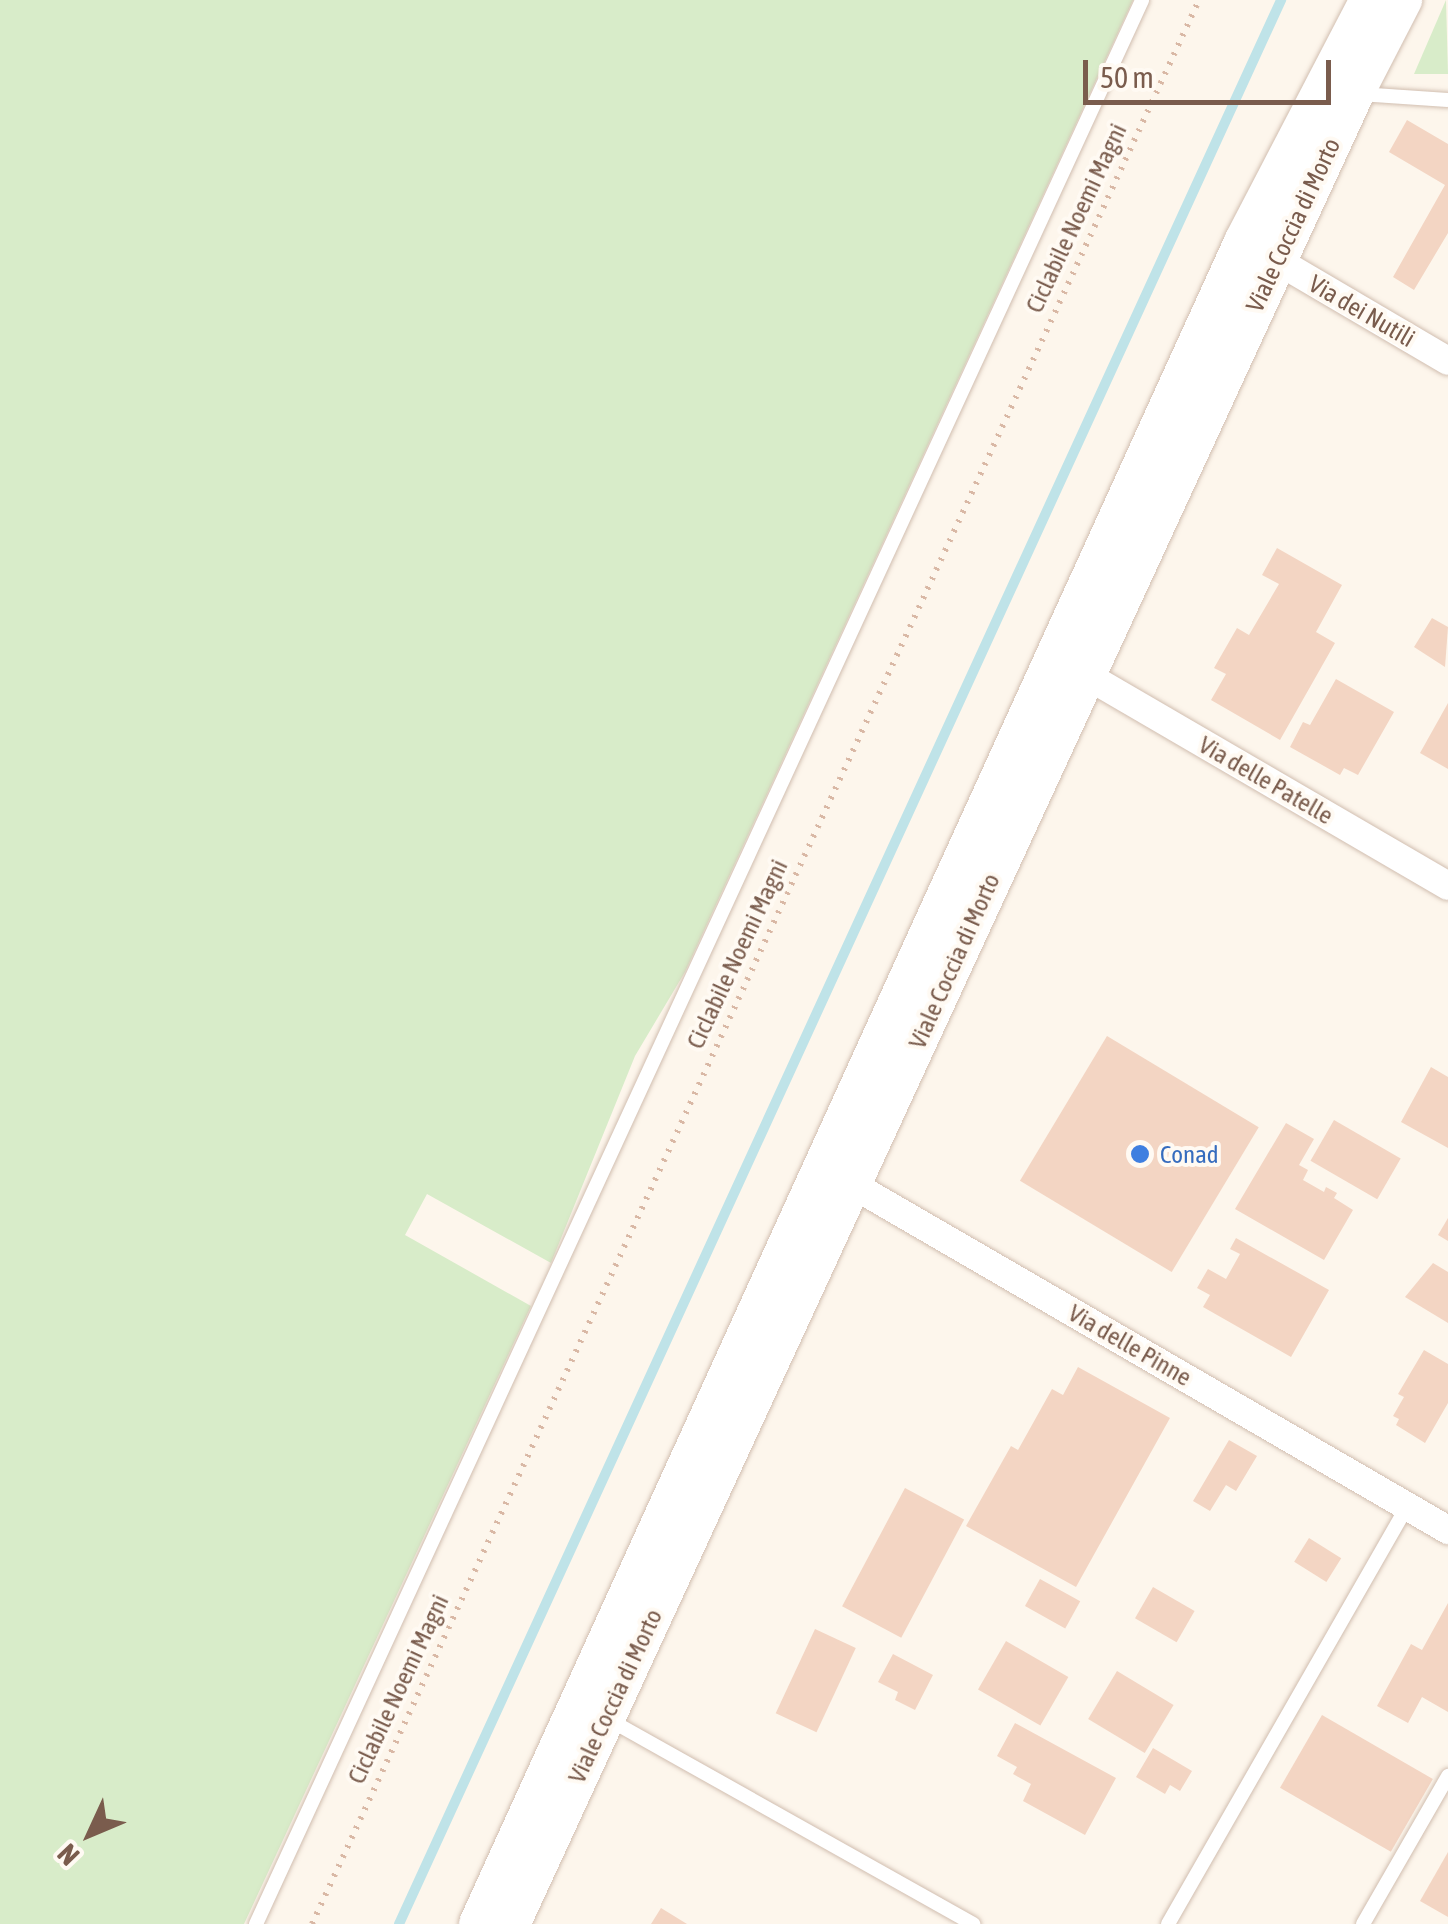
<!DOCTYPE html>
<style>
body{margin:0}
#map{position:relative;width:1448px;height:1924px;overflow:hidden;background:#fdf6ec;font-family:"Asap Condensed",sans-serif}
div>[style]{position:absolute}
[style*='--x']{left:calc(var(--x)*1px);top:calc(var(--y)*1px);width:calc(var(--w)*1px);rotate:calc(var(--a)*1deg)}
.green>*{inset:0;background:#d8ecc9}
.stream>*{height:10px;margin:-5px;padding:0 5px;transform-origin:5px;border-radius:5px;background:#bfe3e8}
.building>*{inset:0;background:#f3d5c3;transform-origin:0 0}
.path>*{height:6px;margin-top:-3px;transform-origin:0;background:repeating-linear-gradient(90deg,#d9b8a5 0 2.5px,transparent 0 10.5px)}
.roads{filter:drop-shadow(0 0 2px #d1beb0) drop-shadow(0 0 2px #d1beb0)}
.lane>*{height:14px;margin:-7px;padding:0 7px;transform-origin:7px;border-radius:7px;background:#fff}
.street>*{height:28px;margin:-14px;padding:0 14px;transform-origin:14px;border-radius:14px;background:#fff}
.secondary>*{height:40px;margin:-20px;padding:0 20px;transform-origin:20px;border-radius:20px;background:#fff}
.dots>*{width:28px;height:28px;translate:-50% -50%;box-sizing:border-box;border:5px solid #fffaf3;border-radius:50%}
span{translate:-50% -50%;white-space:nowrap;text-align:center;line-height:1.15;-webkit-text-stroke:8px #fffaf3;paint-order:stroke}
.street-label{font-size:25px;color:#7a5c4d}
.shop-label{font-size:25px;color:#366cbe}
.left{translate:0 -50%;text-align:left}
.north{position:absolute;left:40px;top:1784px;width:100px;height:100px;-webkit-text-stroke:8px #fffaf3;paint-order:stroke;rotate:226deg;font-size:28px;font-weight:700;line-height:40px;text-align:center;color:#7a5c4d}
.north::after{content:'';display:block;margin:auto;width:35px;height:45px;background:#7a5c4d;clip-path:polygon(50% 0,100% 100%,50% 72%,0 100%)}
.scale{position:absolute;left:1083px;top:60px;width:248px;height:45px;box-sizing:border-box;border:5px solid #7a5c4d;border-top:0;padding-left:12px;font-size:30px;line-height:35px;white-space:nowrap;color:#7a5c4d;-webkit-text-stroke:8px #fffaf3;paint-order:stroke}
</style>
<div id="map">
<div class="green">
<i style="clip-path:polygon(0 0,1133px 0,685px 972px,635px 1056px,551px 1263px,427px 1194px,405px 1235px,531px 1306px,244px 1924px,0 1924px)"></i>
<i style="clip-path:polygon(1446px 0,1448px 74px,1414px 74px)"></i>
</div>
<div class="stream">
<i style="--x:399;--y:1924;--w:2117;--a:-65.37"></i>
</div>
<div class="building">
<i style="clip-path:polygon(1407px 120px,1448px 144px,1448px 233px,1414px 290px,1393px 277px,1445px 185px,1389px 152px)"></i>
<i style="clip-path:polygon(1277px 548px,1342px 585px,1316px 632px,1335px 643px,1280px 740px,1211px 700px,1226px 674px,1214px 668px,1237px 628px,1249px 635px,1279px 584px,1262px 575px)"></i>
<i style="clip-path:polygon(1432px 618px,1448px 627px,1445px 667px,1414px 647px)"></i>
<i style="clip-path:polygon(1336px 679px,1394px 712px,1358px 775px,1344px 768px,1340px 775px,1290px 747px,1303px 722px,1310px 725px)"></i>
<i style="clip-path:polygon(1448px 703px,1448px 769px,1420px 753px)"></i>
<i style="left:1107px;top:1036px;width:177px;height:169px;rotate:31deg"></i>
<i style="clip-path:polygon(1431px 1067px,1448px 1077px,1448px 1148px,1401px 1122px)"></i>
<i style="left:1334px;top:1120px;width:77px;height:47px;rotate:30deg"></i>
<i style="clip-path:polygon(1286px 1123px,1314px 1139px,1299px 1165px,1308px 1170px,1303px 1180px,1324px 1192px,1326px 1187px,1337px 1193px,1334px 1198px,1353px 1210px,1324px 1260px,1235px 1209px)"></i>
<i style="clip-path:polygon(1448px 1218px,1448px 1241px,1438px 1235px)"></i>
<i style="clip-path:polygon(1236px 1238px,1329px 1290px,1291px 1357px,1203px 1307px,1210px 1295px,1197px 1288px,1208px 1269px,1226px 1279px,1240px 1254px,1230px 1249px)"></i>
<i style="clip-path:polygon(1433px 1263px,1448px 1272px,1448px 1323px,1405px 1297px)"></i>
<i style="clip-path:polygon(1424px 1350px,1448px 1364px,1448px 1403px,1425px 1443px,1396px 1425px,1399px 1419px,1393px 1416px,1404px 1397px,1398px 1394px)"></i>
<i style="clip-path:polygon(1078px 1367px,1170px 1418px,1076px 1587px,966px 1526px,1011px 1446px,1018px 1450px,1052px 1389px,1063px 1395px)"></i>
<i style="clip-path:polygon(1229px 1440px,1257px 1456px,1236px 1491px,1226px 1485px,1210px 1511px,1193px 1501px)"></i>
<i style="left:905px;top:1488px;width:67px;height:134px;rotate:28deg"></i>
<i style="left:1309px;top:1538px;width:38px;height:28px;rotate:32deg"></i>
<i style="left:1040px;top:1579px;width:46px;height:31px;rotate:29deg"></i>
<i style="left:1153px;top:1587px;width:48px;height:36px;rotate:30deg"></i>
<i style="clip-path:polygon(1448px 1603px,1448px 1712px,1422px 1697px,1408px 1723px,1377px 1706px,1411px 1644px,1422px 1650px)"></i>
<i style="left:815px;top:1629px;width:45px;height:93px;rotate:25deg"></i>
<i style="left:1006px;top:1641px;width:72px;height:56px;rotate:30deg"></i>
<i style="clip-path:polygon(893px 1654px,933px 1675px,915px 1710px,895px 1700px,898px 1692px,878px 1682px)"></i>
<i style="left:1117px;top:1671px;width:66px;height:56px;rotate:31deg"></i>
<i style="left:1322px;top:1715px;width:128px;height:84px;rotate:30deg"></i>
<i style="clip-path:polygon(1015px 1723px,1116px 1778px,1085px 1835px,1023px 1801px,1031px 1784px,1013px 1774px,1017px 1767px,997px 1756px)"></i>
<i style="clip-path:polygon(1153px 1748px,1192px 1771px,1180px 1791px,1170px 1785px,1165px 1794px,1136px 1777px)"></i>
<i style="clip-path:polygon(1448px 1852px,1448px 1917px,1420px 1901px)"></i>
<i style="clip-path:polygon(661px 1908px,687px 1924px,651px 1924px)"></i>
</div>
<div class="path">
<i style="--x:312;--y:1924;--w:2119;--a:-65.25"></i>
</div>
<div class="roads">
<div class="lane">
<i style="--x:1359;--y:94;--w:89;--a:3.9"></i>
<i style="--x:608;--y:1719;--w:419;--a:29.3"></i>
<i style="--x:256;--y:1924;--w:2118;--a:-65.27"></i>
<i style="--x:1168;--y:1924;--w:482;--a:-60.2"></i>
<i style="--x:1363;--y:1924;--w:171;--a:-60.1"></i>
</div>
<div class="street">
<i style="--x:1276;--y:260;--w:199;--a:30.4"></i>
<i style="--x:1084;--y:674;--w:421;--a:30.2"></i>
<i style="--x:853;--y:1185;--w:688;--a:30.11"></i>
</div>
<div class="secondary">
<i style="--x:479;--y:1924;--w:1848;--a:-65.54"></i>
<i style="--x:1244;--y:242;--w:273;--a:-62.5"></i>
<i style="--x:510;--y:1924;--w:2016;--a:-65.25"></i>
<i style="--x:1354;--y:93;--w:105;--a:-62.7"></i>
</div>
</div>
<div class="dots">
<i style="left:1140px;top:1154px;background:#3f7fe0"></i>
</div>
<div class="street-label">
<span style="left:1076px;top:218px;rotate:-65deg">Ciclabile Noemi Magni</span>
<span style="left:1293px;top:225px;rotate:-65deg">Viale Coccia di Morto</span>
<span style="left:1362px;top:311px;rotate:30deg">Via dei Nutili</span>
<span style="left:1266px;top:780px;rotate:30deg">Via delle Patelle</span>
<span style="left:737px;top:954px;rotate:-65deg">Ciclabile Noemi Magni</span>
<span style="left:954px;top:961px;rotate:-66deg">Viale Coccia di Morto</span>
<span style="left:1130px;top:1345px;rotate:30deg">Via delle Pinne</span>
<span style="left:398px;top:1689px;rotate:-65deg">Ciclabile Noemi Magni</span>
<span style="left:615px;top:1696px;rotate:-65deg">Viale Coccia di Morto</span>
</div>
<div class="shop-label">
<span class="left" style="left:1160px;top:1154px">Conad</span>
</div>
<div class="north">N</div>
<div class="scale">50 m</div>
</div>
